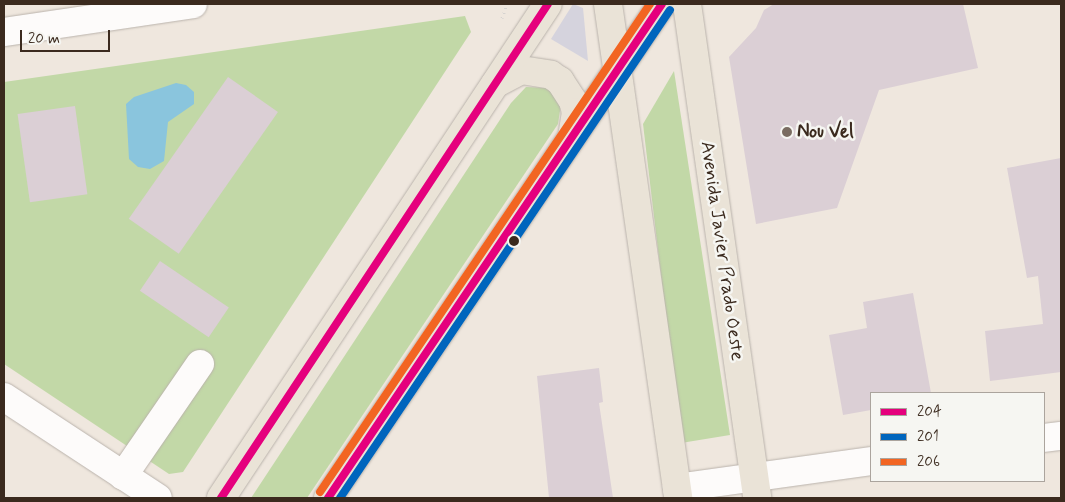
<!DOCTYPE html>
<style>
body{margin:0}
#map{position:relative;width:1065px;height:502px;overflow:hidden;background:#efe7de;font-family:Mynerve,sans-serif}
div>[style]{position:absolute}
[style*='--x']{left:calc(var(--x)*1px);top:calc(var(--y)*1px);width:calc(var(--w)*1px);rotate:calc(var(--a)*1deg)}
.industrial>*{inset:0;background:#d5d3dd}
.green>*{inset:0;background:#c2d8a7}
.water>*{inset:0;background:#8ac5dd}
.building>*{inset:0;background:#dbcfd5;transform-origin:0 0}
.path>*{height:3px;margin-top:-1.5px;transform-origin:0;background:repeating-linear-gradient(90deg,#d6d3d0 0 1px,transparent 0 5px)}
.roads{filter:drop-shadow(0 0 1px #bab3ac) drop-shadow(0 0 1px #bab3ac)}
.minor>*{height:28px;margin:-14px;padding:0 14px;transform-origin:14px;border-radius:14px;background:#fdfbfa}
.major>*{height:28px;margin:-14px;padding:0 14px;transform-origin:14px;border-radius:14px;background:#eae3d7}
.bus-1>*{height:8px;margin:-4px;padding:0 4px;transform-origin:4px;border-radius:4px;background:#e5007d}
.bus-2>*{height:8px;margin:-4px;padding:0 4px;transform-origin:4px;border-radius:4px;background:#0065bd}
.bus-3>*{height:8px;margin:-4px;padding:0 4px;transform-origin:4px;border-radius:4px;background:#f26522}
.dots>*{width:14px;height:14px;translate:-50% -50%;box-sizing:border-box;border:2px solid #f6f6f2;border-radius:50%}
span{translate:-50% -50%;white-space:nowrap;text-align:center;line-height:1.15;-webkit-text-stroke:5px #f6f6f2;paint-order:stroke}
.poi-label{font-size:19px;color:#3b2a1e;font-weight:700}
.left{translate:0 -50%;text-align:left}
.street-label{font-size:19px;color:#3b2a1e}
.frame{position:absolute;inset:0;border:5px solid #3b2a1e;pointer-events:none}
.legend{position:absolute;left:870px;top:392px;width:175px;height:90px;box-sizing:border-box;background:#f6f6f2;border:1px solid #aba49d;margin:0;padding:6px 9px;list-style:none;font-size:15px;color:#3b2a1e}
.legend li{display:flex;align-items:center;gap:10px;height:25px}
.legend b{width:25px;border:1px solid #aba49d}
.scale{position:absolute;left:20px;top:30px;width:90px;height:22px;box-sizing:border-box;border:2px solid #3b2a1e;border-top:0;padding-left:6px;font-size:15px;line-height:18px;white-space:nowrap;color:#3b2a1e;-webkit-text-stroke:4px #f6f6f2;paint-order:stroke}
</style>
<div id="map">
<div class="industrial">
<i style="clip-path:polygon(573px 4px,583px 8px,588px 61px,551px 39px)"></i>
</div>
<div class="green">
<i style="clip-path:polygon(465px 16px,471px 32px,183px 472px,169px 474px,4px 364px,4px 82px)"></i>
<i style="clip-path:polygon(674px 71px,730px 435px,681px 443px,643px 124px)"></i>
<i style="clip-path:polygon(526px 87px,549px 88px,561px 104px,558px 124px,307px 498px,251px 498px,511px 103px)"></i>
</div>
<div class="water">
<i style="clip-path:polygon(176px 83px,186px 85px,194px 92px,194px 104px,168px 122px,164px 161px,150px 169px,138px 167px,129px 159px,126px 104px,134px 97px)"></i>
</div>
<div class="building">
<i style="clip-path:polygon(774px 4px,963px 4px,978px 68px,879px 90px,837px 208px,756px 224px,729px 57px,756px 28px,764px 10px)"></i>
<i style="left:228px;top:77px;width:61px;height:173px;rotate:35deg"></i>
<i style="left:75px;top:106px;width:89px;height:58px;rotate:82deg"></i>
<i style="clip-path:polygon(1061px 158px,1061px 372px,990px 381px,985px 331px,1043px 324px,1038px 276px,1027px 278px,1007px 168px)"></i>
<i style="left:160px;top:261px;width:83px;height:36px;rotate:34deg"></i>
<i style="clip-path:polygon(913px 293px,931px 393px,871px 393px,871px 410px,843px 415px,829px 335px,867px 328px,863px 302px)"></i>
<i style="clip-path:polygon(599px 368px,603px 402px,599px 403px,613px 498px,549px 498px,537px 376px)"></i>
</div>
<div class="path">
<i style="--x:502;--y:18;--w:15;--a:-70"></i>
</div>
<div class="roads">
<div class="minor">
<i style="--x:4;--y:32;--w:191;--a:-8.4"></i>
<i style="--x:4;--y:397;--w:184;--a:33.3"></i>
<i style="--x:1044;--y:438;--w:17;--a:-7"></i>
<i style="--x:123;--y:476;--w:136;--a:-55.5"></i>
<i style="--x:677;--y:488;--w:196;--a:-7.9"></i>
</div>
<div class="major">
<i style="--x:608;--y:4;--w:499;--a:81.9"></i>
<i style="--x:687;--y:4;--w:499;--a:81.9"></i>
<i style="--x:495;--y:84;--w:30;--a:-28"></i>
<i style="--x:521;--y:70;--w:30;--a:9"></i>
<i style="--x:551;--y:75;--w:11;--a:34"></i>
<i style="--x:560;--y:81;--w:24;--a:57"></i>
<i style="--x:573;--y:101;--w:11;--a:75"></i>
<i style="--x:576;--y:112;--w:24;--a:99"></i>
<i style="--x:221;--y:498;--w:592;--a:-56.5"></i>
<i style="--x:328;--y:498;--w:596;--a:-55.94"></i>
</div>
</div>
<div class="bus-1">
<i style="--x:221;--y:498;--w:592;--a:-56.5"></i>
<i style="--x:328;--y:498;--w:596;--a:-55.94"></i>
</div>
<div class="bus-2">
<i style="--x:340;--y:498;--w:589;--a:-55.93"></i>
</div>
<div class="bus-3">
<i style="--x:320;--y:492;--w:589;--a:-55.93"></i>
</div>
<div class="dots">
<i style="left:787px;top:132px;background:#7a6c61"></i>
<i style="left:514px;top:241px;background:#3b2a1e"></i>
</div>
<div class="poi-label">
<span class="left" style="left:797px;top:132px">Nou Vel</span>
</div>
<div class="street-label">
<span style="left:722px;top:251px;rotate:82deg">Avenida Javier Prado Oeste</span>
</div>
<div class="frame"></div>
<ul class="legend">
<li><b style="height:6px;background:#e5007d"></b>204</li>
<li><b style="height:6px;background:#0065bd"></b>201</li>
<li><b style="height:6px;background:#f26522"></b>206</li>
</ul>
<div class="scale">20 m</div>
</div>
